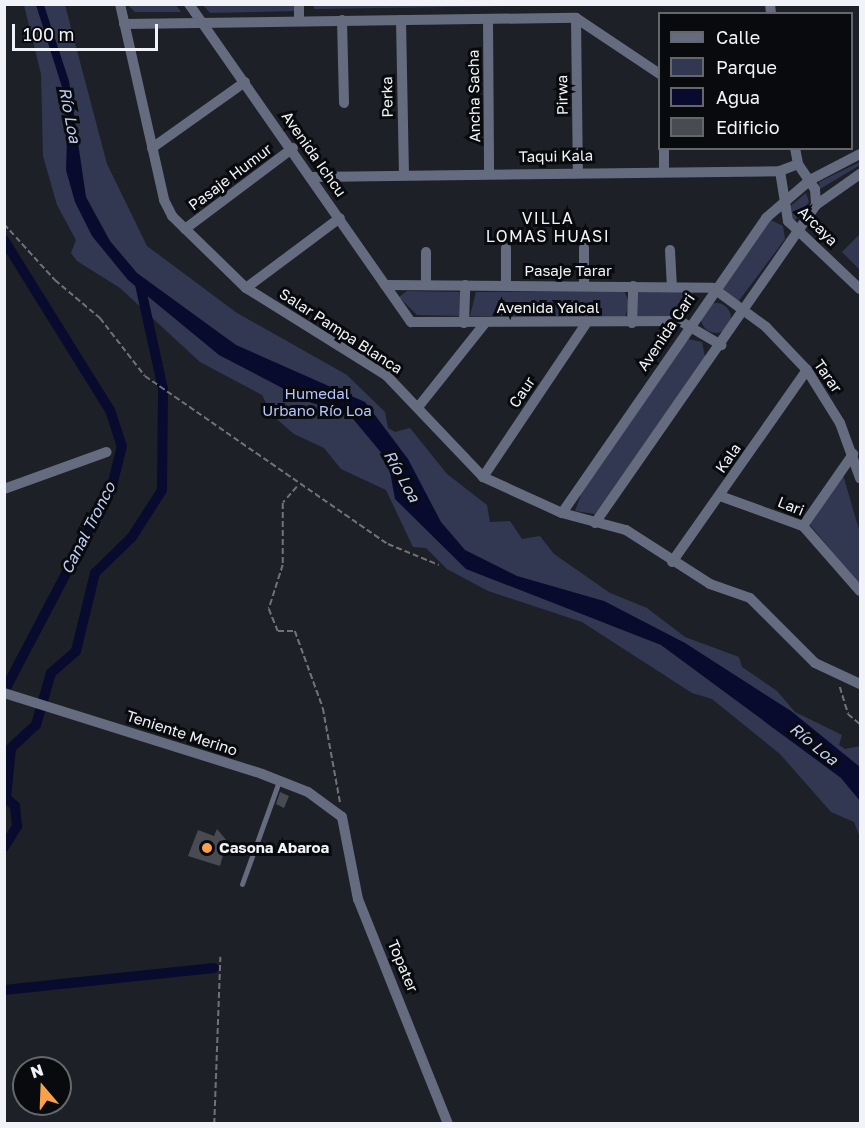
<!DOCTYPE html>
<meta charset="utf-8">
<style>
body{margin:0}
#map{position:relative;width:865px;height:1128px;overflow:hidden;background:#1e2027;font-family:"Golos Text",sans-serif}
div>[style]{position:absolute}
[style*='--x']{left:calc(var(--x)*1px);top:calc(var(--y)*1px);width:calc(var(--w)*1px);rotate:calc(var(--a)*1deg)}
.green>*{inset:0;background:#323852}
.round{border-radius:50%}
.water>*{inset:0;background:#080b2e}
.canal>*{height:10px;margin:-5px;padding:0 5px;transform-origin:5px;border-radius:5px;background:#080b2e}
.building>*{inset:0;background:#494b53}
.path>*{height:1.5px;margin-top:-0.75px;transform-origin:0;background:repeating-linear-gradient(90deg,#707278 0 6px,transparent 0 9px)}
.lane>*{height:5px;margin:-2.5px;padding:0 2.5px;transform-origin:2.5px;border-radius:2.5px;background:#666c7f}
.street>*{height:10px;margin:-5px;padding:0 5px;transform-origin:5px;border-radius:5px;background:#666c7f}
.dots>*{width:16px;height:16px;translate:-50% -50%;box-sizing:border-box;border:3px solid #090a0d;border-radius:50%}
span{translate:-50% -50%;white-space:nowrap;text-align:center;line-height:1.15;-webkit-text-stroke:6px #090a0d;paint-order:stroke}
.street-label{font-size:15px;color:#f2f3f8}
.park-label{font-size:15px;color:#b7c6fd}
.poi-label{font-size:15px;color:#f2f3f8;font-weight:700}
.left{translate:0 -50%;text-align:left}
.water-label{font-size:16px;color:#c2cef7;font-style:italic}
.neighbourhood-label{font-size:16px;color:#f2f3f8;letter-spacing:1.5px}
.frame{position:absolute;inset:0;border:6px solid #f2f3f8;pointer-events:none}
.legend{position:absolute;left:658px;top:12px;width:195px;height:138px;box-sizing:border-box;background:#090a0d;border:2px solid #66676b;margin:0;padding:8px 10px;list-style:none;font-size:18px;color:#f2f3f8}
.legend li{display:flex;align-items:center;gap:12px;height:30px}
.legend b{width:30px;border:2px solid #66676b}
.north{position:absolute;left:12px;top:1056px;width:60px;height:60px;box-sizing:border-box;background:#090a0d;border:2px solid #66676b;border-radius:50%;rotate:341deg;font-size:16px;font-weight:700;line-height:24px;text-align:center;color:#f2f3f8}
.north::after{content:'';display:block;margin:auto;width:21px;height:27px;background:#f8a14a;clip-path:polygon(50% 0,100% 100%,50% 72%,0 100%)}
.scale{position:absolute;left:12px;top:24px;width:146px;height:27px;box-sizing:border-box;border:3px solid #f2f3f8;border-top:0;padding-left:8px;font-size:18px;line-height:21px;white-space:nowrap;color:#f2f3f8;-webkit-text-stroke:4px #090a0d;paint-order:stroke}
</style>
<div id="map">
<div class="green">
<i style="clip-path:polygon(298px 4px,295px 11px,210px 13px,203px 5px)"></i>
<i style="clip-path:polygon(24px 5px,65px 5px,107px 164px,147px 246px,237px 313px,347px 375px,385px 412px,388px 428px,395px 432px,410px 428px,447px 474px,487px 505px,490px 522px,510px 521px,522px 539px,540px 536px,554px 554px,610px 593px,647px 608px,685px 637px,739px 657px,742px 667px,777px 691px,795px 712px,842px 735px,839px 745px,845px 749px,860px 746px,860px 837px,854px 822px,831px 812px,780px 754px,712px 699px,692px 693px,582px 622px,488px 591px,447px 569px,426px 548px,413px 547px,386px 490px,341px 469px,324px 448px,294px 434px,272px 415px,262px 395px,200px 362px,120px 288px,77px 261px,71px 253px,76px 240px,57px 205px,43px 156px,41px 74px)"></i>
<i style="clip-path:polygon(128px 5px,176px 5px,181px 12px,135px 12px)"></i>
<i style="clip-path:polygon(569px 5px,314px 9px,314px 4px)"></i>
<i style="clip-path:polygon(860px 162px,860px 165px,820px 189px,819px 182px)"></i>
<i style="clip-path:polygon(806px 193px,809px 202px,793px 223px,788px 208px)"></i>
<i style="clip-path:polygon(771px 220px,783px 226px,785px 239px,738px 302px,722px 290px)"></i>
<i style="clip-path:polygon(859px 235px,860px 236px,860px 270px,842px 252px)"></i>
<i style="clip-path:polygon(407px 291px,460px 292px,462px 316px,417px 315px,399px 297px)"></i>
<i style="clip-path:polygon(624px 291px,629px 302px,625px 318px,470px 316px,476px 292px)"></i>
<i style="clip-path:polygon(692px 291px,696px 300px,682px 318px,637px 318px,637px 292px)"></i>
<i class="round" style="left:701px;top:303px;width:30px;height:30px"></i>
<i style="clip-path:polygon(688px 339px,702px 342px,705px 357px,595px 514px,575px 511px,582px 492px)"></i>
<i style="clip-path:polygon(843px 475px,860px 533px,860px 585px,810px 525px)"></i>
</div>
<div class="water">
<i style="clip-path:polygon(36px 5px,44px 5px,69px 81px,86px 197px,110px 241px,137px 273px,236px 345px,365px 402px,408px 459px,441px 522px,465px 550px,517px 576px,604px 601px,685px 643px,791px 711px,860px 767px,860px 801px,841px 778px,661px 645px,466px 569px,395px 499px,388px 461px,349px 414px,309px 402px,219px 355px,128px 280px,92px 236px,75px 202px,66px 170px,68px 106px)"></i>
</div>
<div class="canal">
<i style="--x:4;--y:240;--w:200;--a:58.1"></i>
<i style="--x:110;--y:410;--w:38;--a:72"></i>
<i style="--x:122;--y:446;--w:41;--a:104"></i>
<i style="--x:112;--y:486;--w:233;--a:117.7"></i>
<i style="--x:4;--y:847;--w:25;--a:-58"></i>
<i style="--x:17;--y:826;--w:20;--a:-96"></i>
<i style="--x:15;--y:806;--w:12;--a:-138"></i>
<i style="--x:6;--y:798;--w:50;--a:-84.3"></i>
<i style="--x:11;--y:748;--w:34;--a:-43"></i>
<i style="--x:36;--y:725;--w:54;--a:-73.9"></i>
<i style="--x:51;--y:673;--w:33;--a:-41"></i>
<i style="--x:76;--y:651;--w:80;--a:-76.3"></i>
<i style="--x:95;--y:573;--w:52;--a:-44.2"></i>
<i style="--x:132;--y:537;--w:56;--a:-57.4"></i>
<i style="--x:162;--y:490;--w:101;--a:-89.4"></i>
<i style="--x:163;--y:389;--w:107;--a:-102.4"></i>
<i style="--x:4;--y:990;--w:211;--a:-6"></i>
</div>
<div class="building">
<i style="clip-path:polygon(280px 792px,289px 796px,284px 808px,276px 804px)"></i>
<i style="clip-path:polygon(217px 829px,227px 841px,220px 866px,188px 856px,198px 830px,214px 836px)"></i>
</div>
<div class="path">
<i style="--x:4;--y:224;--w:76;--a:47.7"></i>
<i style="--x:55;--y:280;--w:59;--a:40.2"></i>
<i style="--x:100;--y:318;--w:73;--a:52.2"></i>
<i style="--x:145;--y:376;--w:295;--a:34.7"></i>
<i style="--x:388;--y:544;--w:55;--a:22.4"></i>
<i style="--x:297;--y:487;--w:21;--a:131"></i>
<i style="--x:283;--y:503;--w:62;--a:90"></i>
<i style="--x:283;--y:565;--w:46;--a:107.7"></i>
<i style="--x:269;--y:609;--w:24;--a:68"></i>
<i style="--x:278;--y:631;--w:17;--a:0"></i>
<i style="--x:295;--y:631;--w:82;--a:70"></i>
<i style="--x:323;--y:708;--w:96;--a:79.7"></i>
<i style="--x:840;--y:687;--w:28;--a:73"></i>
<i style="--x:848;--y:714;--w:16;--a:40"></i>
<i style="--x:214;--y:1124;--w:167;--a:-87.9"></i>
</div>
<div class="lane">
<i style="--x:242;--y:884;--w:109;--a:-70.2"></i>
</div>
<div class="street">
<i style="--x:120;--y:4;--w:201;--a:77.3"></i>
<i style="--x:164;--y:200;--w:18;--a:63"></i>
<i style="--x:172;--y:216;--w:103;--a:44.2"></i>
<i style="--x:246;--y:288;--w:165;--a:31.9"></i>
<i style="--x:386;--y:375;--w:141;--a:46.4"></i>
<i style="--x:483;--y:477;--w:87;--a:24.5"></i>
<i style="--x:562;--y:513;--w:66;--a:14.9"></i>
<i style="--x:626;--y:530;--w:100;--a:32.7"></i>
<i style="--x:710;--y:584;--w:42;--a:19.3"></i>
<i style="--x:750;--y:598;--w:92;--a:45"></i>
<i style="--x:815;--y:663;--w:50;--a:25"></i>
<i style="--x:189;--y:4;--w:388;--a:55.1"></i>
<i style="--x:411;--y:322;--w:269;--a:-0.2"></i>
<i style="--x:680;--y:321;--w:48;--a:30.3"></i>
<i style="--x:299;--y:4;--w:17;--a:90"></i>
<i style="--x:770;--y:4;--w:10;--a:84"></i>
<i style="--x:576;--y:18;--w:153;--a:89.3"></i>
<i style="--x:488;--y:19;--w:153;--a:89.6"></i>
<i style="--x:342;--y:20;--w:83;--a:88.6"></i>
<i style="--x:401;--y:20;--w:153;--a:88.9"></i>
<i style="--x:124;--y:24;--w:452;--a:-0.8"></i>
<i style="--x:576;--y:18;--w:101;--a:33.7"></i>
<i style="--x:152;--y:148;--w:114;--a:-35.4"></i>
<i style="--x:664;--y:148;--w:23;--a:90"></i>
<i style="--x:795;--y:148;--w:16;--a:79"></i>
<i style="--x:798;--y:164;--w:30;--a:56"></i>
<i style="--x:815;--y:189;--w:16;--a:86"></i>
<i style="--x:780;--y:171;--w:51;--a:80.9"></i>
<i style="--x:788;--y:221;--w:99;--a:43.4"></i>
<i style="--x:313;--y:177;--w:467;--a:-0.7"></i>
<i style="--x:780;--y:171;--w:19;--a:-21"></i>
<i style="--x:185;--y:229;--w:135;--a:-36.9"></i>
<i style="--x:506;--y:248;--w:37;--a:90"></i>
<i style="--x:670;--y:250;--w:36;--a:87"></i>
<i style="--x:385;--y:285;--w:328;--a:0.5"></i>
<i style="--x:713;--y:288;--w:66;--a:36.3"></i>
<i style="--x:766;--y:327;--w:59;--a:46.4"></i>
<i style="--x:807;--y:370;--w:62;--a:58.1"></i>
<i style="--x:840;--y:423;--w:59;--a:70"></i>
<i style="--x:426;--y:285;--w:33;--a:-90"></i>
<i style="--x:584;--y:286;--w:38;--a:-90"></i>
<i style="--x:246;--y:288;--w:117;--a:-36.7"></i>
<i style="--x:464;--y:323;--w:38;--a:-88"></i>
<i style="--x:632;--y:323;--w:37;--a:-88"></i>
<i style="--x:419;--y:406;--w:106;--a:-51.5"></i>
<i style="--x:483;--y:477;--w:184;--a:-56.1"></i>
<i style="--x:4;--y:489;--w:109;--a:-19.8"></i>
<i style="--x:720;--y:496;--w:88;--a:19.9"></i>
<i style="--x:803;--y:526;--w:86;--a:48.8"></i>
<i style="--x:562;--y:513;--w:359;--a:-55.3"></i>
<i style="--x:766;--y:218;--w:58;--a:-40.8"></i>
<i style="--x:810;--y:180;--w:56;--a:-27.5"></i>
<i style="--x:595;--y:523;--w:387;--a:-55.2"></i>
<i style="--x:816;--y:205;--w:54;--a:-35.2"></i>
<i style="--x:803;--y:526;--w:88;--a:-55.2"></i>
<i style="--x:672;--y:562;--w:235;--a:-54.9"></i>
<i style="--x:4;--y:693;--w:270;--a:17.4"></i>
<i style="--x:262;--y:774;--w:49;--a:21.4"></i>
<i style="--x:308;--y:792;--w:42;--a:36.3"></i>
<i style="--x:342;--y:817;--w:84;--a:79"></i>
<i style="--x:358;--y:899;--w:242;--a:68.2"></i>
</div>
<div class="dots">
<i style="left:207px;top:848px;background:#f8a14a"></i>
</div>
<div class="street-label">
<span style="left:562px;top:95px;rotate:-91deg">Pirwa</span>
<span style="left:474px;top:96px;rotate:-91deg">Ancha Sacha</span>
<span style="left:387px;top:97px;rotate:-91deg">Perka</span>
<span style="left:314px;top:154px;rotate:55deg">Avenida Ichcu</span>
<span style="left:556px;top:156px;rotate:-1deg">Taqui Kala</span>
<span style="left:230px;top:177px;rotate:-37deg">Pasaje Humur</span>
<span style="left:818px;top:226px;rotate:45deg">Arcaya</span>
<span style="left:568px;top:271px">Pasaje Tarar</span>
<span style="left:548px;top:308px">Avenida Yaical</span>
<span style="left:341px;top:331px;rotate:33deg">Salar Pampa Blanca</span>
<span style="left:666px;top:332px;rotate:-56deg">Avenida Cari</span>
<span style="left:828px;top:376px;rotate:55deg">Tarar</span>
<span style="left:522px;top:392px;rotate:-56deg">Caur</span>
<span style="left:728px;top:458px;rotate:-55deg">Kala</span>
<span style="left:791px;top:506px;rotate:22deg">Lari</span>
<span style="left:182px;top:733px;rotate:18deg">Teniente Merino</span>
<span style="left:403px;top:966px;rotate:67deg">Topater</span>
</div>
<div class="park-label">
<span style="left:317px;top:402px">Humedal<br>Urbano Río Loa</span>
</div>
<div class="poi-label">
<span class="left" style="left:219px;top:848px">Casona Abaroa</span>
</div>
<div class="water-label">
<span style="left:70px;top:115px;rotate:79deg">Río Loa</span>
<span style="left:402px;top:476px;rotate:61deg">Río Loa</span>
<span style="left:88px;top:528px;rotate:-63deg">Canal Tronco</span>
<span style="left:814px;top:744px;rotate:39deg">Río Loa</span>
</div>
<div class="neighbourhood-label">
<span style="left:548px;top:227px">VILLA<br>LOMAS HUASI</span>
</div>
<div class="frame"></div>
<ul class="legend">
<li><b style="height:8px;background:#666c7f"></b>Calle</li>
<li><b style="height:16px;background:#323852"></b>Parque</li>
<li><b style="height:16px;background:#080b2e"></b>Agua</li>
<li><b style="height:16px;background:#494b53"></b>Edificio</li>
</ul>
<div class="north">N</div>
<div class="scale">100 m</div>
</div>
